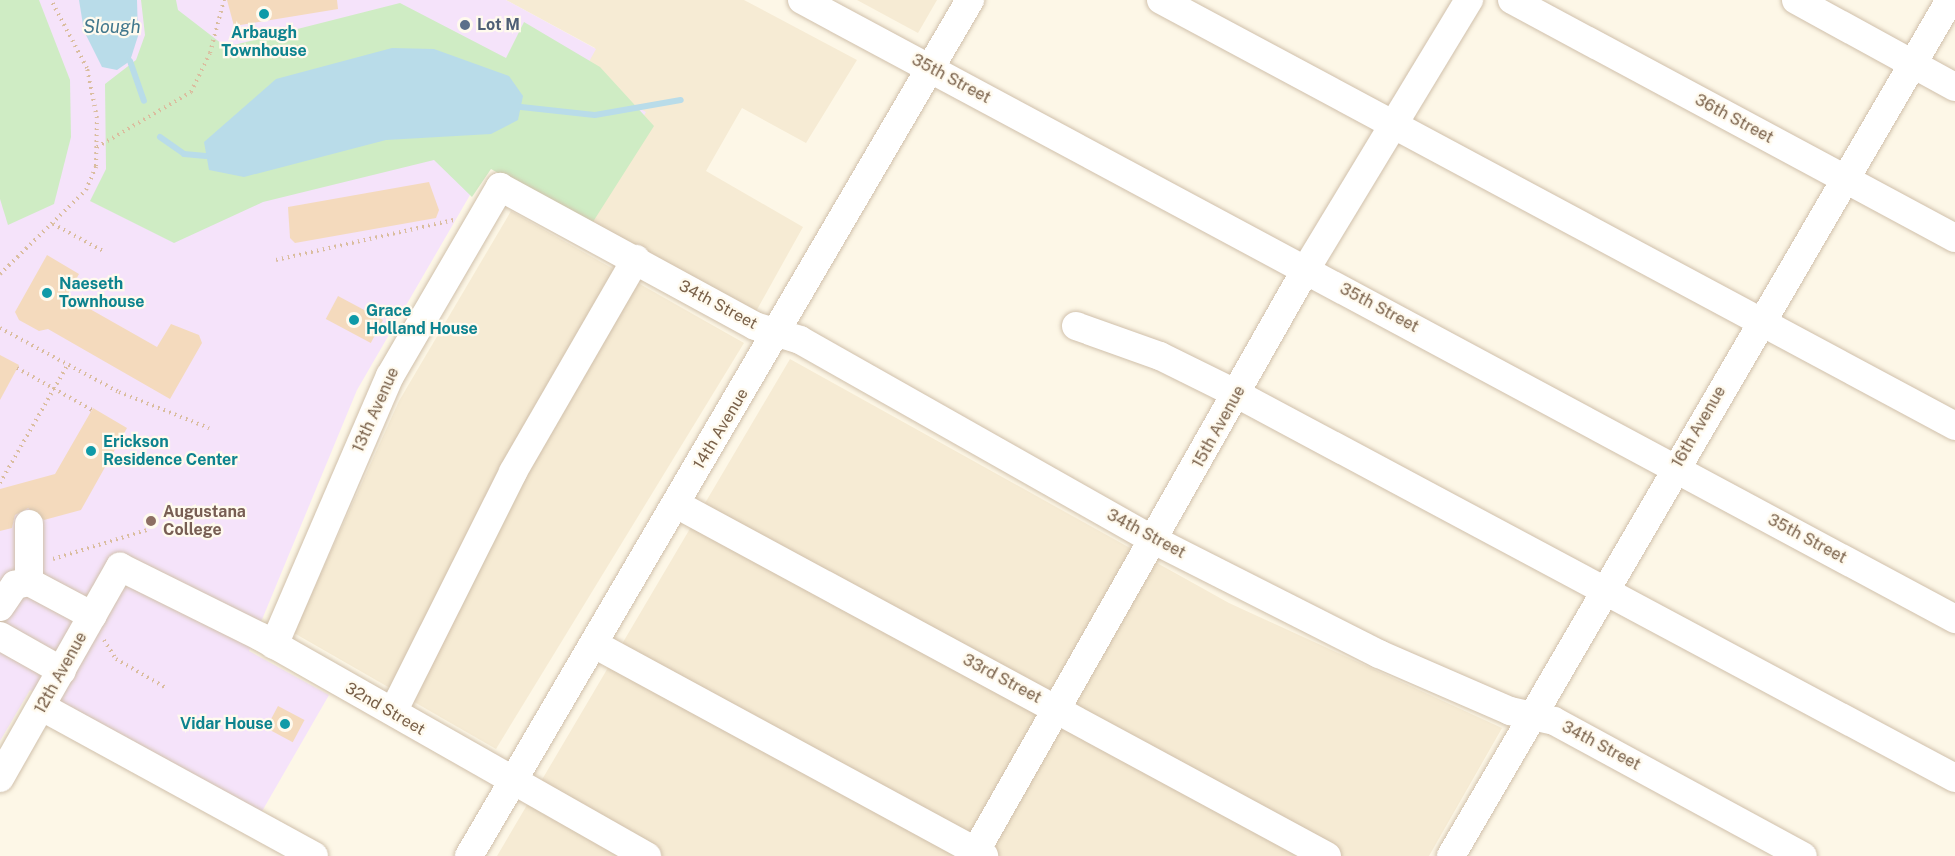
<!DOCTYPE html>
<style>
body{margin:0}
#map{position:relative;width:1955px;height:856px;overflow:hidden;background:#fdf7e7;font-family:"Public Sans",sans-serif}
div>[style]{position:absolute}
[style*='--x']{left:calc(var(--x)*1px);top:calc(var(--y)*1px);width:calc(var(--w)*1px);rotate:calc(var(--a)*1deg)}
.residential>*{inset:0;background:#f6ebd4}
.education>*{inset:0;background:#f5e3fa}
.green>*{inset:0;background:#cfecc4}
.water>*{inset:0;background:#b9dce9}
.stream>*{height:6px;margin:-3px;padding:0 3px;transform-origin:3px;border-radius:3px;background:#b9dce9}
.building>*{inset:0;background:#f4dabd;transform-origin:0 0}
.path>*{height:4px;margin-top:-2px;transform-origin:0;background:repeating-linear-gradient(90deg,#dabd9f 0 1.5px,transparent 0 6px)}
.roads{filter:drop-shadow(0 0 2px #d0c0ab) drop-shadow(0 0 2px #d0c0ab)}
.minor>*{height:28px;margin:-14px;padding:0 14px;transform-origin:14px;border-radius:14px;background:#fff}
.dots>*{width:16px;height:16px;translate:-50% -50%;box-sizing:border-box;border:3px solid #fffaee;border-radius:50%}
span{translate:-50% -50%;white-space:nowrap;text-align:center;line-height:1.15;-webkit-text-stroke:4.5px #fffaee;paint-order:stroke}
.service-label{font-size:16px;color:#4e5e75;font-weight:700}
.left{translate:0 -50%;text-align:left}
.culture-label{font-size:16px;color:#0d838f;font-weight:700}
.right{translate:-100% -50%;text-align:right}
.street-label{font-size:16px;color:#796049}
.education-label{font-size:16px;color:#785e54;font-weight:700}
.water-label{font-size:18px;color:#41778d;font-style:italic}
</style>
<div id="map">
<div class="residential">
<i style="clip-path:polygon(506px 0,744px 0,857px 60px,806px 143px,742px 108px,706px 171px,803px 227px,754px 315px,585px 219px,581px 76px,595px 48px)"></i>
<i style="clip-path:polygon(857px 0,937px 0,918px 33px)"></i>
<i style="clip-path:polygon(511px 211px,744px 343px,496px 749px,294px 633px,399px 401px)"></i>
<i style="clip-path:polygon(790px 359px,1229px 603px,1502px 728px,1429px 856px,497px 856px)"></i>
</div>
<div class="education">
<i style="clip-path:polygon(0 0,506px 0,596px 49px,581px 76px,646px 112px,585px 219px,488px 164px,357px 390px,249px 651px,329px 695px,257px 820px,30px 690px,0 741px)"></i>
</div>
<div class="green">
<i style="clip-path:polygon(0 0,39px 0,70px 80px,71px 137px,54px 204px,8px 225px,0 199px)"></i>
<i style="clip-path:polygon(141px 0,176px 0,178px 10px,226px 47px,400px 3px,506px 58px,524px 22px,600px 67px,654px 126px,591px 225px,491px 169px,472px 197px,434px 160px,263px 202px,174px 243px,90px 201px,106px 169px,105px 84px,136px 60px,145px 35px)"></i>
</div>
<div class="water">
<i style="clip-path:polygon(79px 0,137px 0,138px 36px,130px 61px,117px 70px,102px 67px,84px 31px)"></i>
<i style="clip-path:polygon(392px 48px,434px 49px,509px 76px,523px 96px,518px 120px,491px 134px,386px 140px,244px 177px,209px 170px,204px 142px,276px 79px)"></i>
</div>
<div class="stream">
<i style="--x:130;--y:61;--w:42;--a:70.7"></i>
<i style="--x:521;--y:107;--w:74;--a:6.2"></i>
<i style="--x:595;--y:115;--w:87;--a:-9.9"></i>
<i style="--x:160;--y:137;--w:29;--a:35"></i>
<i style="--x:184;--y:154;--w:22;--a:5"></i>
</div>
<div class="building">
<i style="clip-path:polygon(227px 0,337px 0,338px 9px,234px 26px)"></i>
<i style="clip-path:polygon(429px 182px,439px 210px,436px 218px,295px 243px,290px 238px,288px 207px)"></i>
<i style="clip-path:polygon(47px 255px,79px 274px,67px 296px,157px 347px,171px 324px,199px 335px,202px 343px,170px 399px,48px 329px,39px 331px,19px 320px,15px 312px)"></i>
<i style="left:338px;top:296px;width:51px;height:26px;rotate:28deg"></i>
<i style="clip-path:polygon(0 355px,19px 365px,0 400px)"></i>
<i style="clip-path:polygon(93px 408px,127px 428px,81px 510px,44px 520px,28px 508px,15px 515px,12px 528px,0 531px,0 489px,55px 474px)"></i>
<i style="left:278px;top:706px;width:30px;height:25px;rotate:28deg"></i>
</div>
<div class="path">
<i style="--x:97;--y:147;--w:109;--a:-30.3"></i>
<i style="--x:191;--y:92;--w:43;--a:-64"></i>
<i style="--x:210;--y:53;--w:55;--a:-75.2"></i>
<i style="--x:53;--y:224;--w:59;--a:28.3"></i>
<i style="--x:276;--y:260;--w:182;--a:-12.7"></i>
<i style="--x:0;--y:274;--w:120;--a:-44.3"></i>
<i style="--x:86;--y:190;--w:26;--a:-67"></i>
<i style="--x:96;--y:166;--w:48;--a:-88.8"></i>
<i style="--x:97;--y:118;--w:51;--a:-101.3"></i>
<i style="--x:87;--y:68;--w:77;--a:-117.9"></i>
<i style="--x:0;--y:328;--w:135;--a:28.3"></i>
<i style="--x:119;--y:392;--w:97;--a:21.8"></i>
<i style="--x:17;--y:368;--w:86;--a:29.2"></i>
<i style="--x:0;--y:483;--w:135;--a:-60.2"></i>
<i style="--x:53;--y:559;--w:98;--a:-17.1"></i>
<i style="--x:104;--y:640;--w:22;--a:58"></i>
<i style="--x:116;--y:659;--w:58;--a:30.1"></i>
</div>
<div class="roads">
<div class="minor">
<i style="--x:802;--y:0;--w:1309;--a:28.23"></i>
<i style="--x:1161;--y:0;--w:901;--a:28.21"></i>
<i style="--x:1512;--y:0;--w:503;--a:28.25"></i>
<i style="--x:1796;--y:0;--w:181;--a:28.7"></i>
<i style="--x:1076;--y:326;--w:89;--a:19.7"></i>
<i style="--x:1160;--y:356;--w:86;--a:26.3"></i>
<i style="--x:1237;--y:394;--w:814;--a:28.14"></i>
<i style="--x:676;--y:504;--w:740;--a:28.4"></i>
<i style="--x:29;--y:582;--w:58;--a:-90"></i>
<i style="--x:0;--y:607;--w:27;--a:-56"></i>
<i style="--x:15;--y:585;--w:14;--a:-12"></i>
<i style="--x:29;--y:582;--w:72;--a:28"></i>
<i style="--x:0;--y:636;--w:71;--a:29.4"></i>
<i style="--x:594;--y:644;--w:444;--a:28.5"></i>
<i style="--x:274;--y:645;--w:293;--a:-66.7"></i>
<i style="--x:390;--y:376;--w:219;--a:-59.8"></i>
<i style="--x:500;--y:187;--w:290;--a:28.6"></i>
<i style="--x:755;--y:326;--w:47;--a:17.3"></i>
<i style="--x:800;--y:340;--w:407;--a:29.5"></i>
<i style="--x:1154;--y:540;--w:252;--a:26.9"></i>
<i style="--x:1379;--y:654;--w:143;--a:23.5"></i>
<i style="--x:1510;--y:711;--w:45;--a:12.8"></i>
<i style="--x:1554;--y:721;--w:283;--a:28.5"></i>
<i style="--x:398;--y:702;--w:257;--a:-63.4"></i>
<i style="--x:513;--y:472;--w:246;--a:-60"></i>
<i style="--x:42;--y:707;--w:310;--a:28.7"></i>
<i style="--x:0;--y:778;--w:243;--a:-60.4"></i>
<i style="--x:120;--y:567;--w:157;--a:26.4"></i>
<i style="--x:261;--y:637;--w:444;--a:29.6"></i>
<i style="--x:469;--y:856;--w:992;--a:-59.66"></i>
<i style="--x:973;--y:856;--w:675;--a:-60.43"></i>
<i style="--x:1306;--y:269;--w:315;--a:-58.8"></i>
<i style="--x:1451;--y:856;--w:991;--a:-59.76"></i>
</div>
</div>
<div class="dots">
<i style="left:264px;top:14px;background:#0f9aa8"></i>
<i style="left:465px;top:25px;background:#5c6f8a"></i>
<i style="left:47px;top:293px;background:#0f9aa8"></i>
<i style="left:354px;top:320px;background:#0f9aa8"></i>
<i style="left:91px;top:451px;background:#0f9aa8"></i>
<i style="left:151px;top:521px;background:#8d6e63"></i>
<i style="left:285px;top:724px;background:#0f9aa8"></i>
</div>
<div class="service-label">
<span class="left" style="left:477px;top:25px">Lot M</span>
</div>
<div class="culture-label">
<span style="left:264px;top:42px">Arbaugh<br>Townhouse</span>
<span class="left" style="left:59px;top:293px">Naeseth<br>Townhouse</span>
<span class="left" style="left:366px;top:320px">Grace<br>Holland House</span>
<span class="left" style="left:103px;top:451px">Erickson<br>Residence Center</span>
<span class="right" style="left:273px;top:724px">Vidar House</span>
</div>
<div class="street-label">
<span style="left:951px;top:79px;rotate:28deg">35th Street</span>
<span style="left:1734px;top:119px;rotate:28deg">36th Street</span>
<span style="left:718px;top:305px;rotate:28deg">34th Street</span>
<span style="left:1379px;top:308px;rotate:28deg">35th Street</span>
<span style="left:376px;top:410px;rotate:-66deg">13th Avenue</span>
<span style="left:1219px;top:427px;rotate:-61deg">15th Avenue</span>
<span style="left:1699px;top:427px;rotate:-60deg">16th Avenue</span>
<span style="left:721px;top:429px;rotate:-59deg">14th Avenue</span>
<span style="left:1146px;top:534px;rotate:28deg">34th Street</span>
<span style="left:1807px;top:539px;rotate:28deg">35th Street</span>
<span style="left:61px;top:673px;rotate:-61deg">12th Avenue</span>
<span style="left:1002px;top:679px;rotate:28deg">33rd Street</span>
<span style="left:385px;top:709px;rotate:30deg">32nd Street</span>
<span style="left:1601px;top:746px;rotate:28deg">34th Street</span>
</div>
<div class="education-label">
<span class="left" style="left:163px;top:521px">Augustana<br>College</span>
</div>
<div class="water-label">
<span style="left:112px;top:27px">Slough</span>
</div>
</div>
